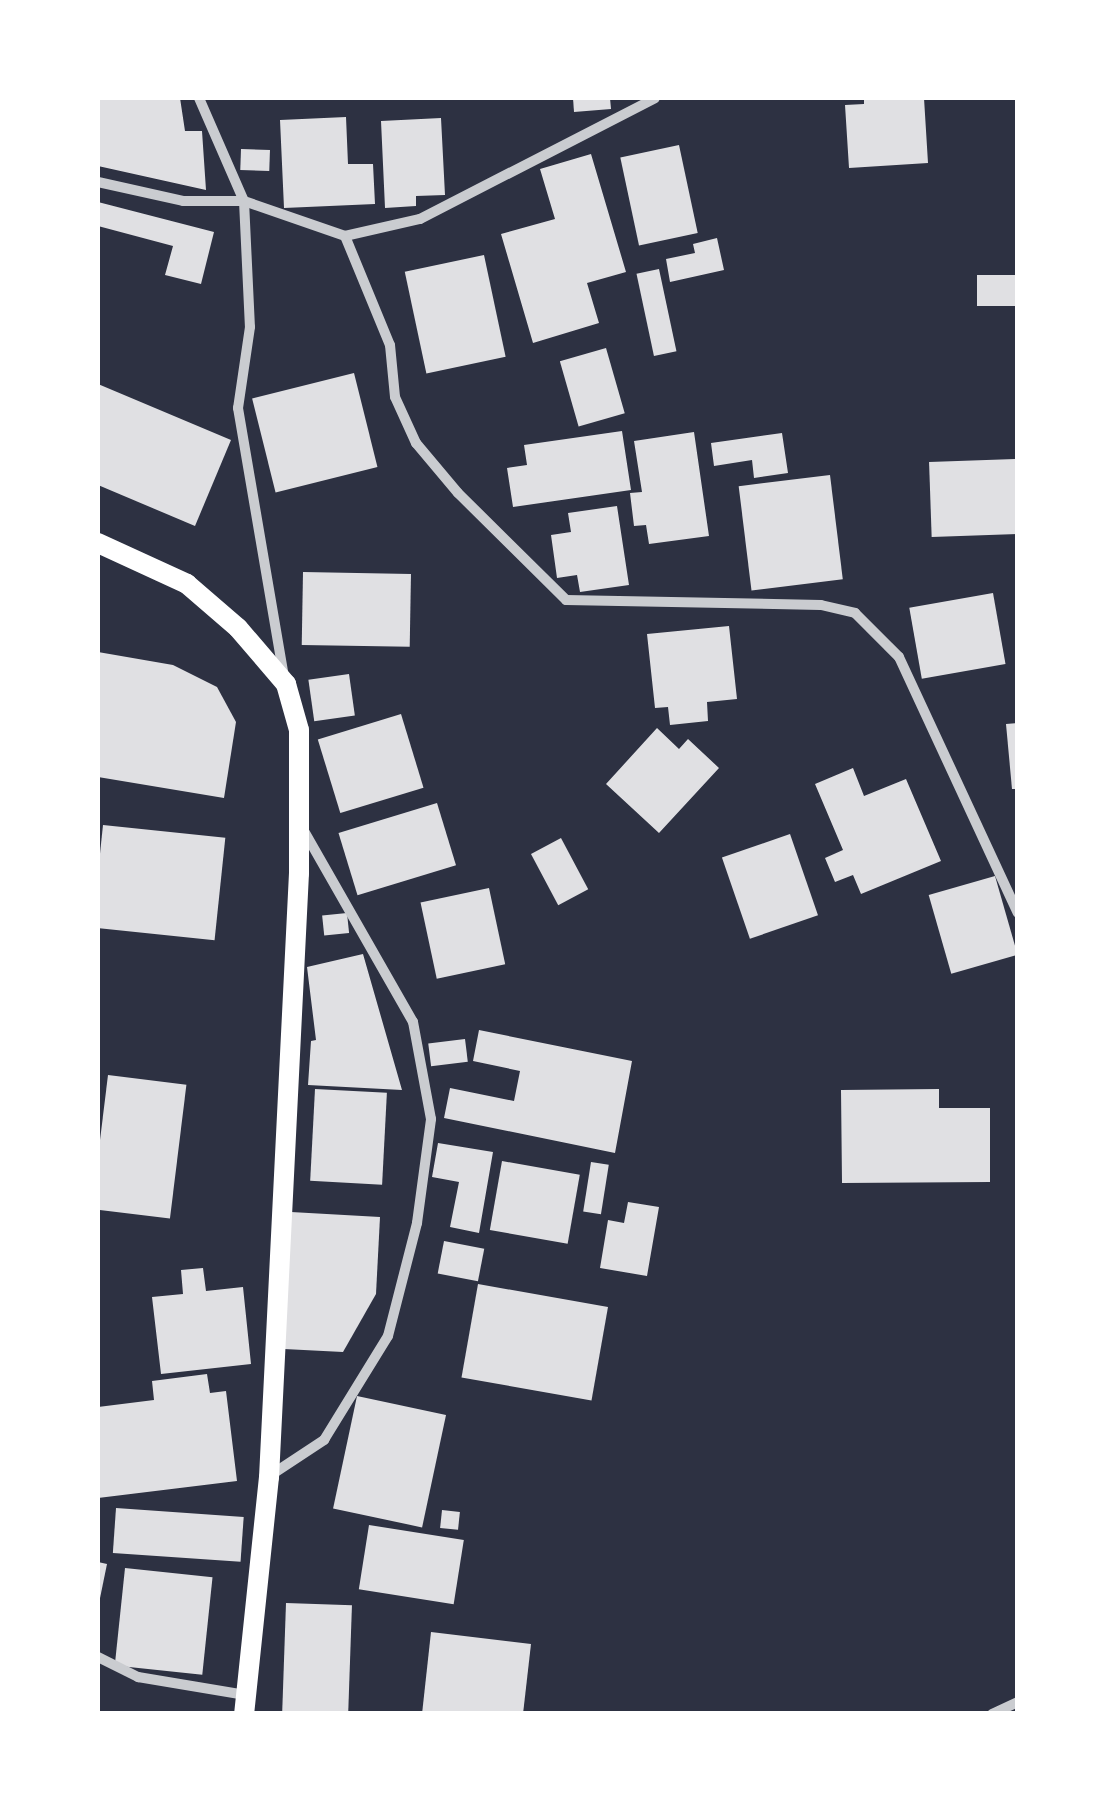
<!DOCTYPE html>
<style>
body{margin:0}
#map{position:relative;width:1115px;height:1811px;overflow:hidden;background:#2d3142;font-family:Jost,sans-serif}
div>[style]{position:absolute}
[style*='--x']{left:calc(var(--x)*1px);top:calc(var(--y)*1px);width:calc(var(--w)*1px);rotate:calc(var(--a)*1deg)}
.building>*{inset:0;background:#e0e0e3;transform-origin:0 0}
.minor>*{height:10px;margin:-5px;padding:0 5px;transform-origin:5px;border-radius:5px;background:#caccd0}
.secondary>*{height:20px;margin:-10px;padding:0 10px;transform-origin:10px;border-radius:10px;background:#fff}
span{translate:-50% -50%;white-space:nowrap;text-align:center;line-height:1.15;-webkit-text-stroke:8px #fff;paint-order:stroke}
.frame{position:absolute;inset:0;border:100px solid #fff;pointer-events:none}
</style>
<div id="map">
<div class="building">
<i style="clip-path:polygon(98px 98px,180px 98px,185px 131px,202px 131px,206px 190px,98px 166px)"></i>
<i style="clip-path:polygon(573px 98px,610px 98px,611px 109px,574px 112px)"></i>
<i style="clip-path:polygon(864px 98px,924px 98px,928px 163px,849px 168px,845px 105px,864px 104px)"></i>
<i style="clip-path:polygon(346px 117px,348px 164px,373px 164px,375px 204px,284px 208px,280px 120px)"></i>
<i style="clip-path:polygon(441px 118px,445px 195px,416px 196px,416px 206px,385px 208px,381px 121px)"></i>
<i style="left:679px;top:145px;width:90px;height:60px;rotate:78deg"></i>
<i style="left:241px;top:149px;width:29px;height:21px;rotate:2deg"></i>
<i style="clip-path:polygon(591px 154px,626px 272px,587px 283px,599px 323px,533px 343px,501px 234px,555px 219px,540px 169px)"></i>
<i style="clip-path:polygon(98px 202px,214px 232px,201px 284px,165px 275px,173px 246px,98px 226px)"></i>
<i style="clip-path:polygon(717px 238px,724px 270px,670px 282px,666px 259px,695px 253px,693px 244px)"></i>
<i style="left:484px;top:255px;width:104px;height:81px;rotate:78deg"></i>
<i style="left:659px;top:269px;width:84px;height:23px;rotate:78deg"></i>
<i style="left:1018px;top:275px;width:31px;height:41px;rotate:90deg"></i>
<i style="left:606px;top:348px;width:68px;height:48px;rotate:74deg"></i>
<i style="left:354px;top:373px;width:97px;height:105px;rotate:76deg"></i>
<i style="clip-path:polygon(98px 384px,231px 440px,195px 526px,98px 485px)"></i>
<i style="clip-path:polygon(622px 431px,631px 490px,513px 507px,507px 468px,527px 465px,524px 445px)"></i>
<i style="clip-path:polygon(694px 432px,709px 536px,649px 544px,646px 525px,634px 526px,630px 493px,642px 492px,634px 441px)"></i>
<i style="clip-path:polygon(782px 433px,788px 473px,754px 478px,752px 460px,714px 466px,711px 443px)"></i>
<i style="left:1015px;top:459px;width:75px;height:86px;rotate:88deg"></i>
<i style="left:830px;top:475px;width:105px;height:92px;rotate:83deg"></i>
<i style="clip-path:polygon(617px 506px,629px 585px,580px 592px,577px 575px,557px 578px,551px 535px,571px 532px,568px 513px)"></i>
<i style="left:303px;top:572px;width:108px;height:73px;rotate:1deg"></i>
<i style="left:993px;top:593px;width:72px;height:85px;rotate:80deg"></i>
<i style="clip-path:polygon(729px 626px,737px 699px,707px 702px,708px 721px,670px 725px,668px 707px,655px 708px,647px 634px)"></i>
<i style="clip-path:polygon(98px 652px,173px 665px,217px 687px,236px 722px,224px 798px,98px 777px)"></i>
<i style="left:349px;top:674px;width:42px;height:41px;rotate:82deg"></i>
<i style="left:401px;top:714px;width:77px;height:87px;rotate:73deg"></i>
<i style="clip-path:polygon(1018px 723px,1018px 789px,1012px 789px,1006px 724px)"></i>
<i style="clip-path:polygon(657px 728px,679px 749px,688px 739px,719px 768px,659px 833px,606px 784px)"></i>
<i style="clip-path:polygon(853px 768px,864px 796px,906px 779px,941px 861px,861px 894px,853px 875px,835px 882px,825px 858px,843px 850px,815px 784px)"></i>
<i style="left:437px;top:803px;width:65px;height:103px;rotate:73deg"></i>
<i style="left:103px;top:825px;width:123px;height:103px;rotate:6deg"></i>
<i style="left:790px;top:834px;width:86px;height:72px;rotate:71deg"></i>
<i style="left:561px;top:838px;width:58px;height:34px;rotate:62deg"></i>
<i style="left:995px;top:876px;width:82px;height:69px;rotate:74deg"></i>
<i style="left:489px;top:888px;width:78px;height:70px;rotate:78deg"></i>
<i style="left:347px;top:913px;width:20px;height:25px;rotate:84deg"></i>
<i style="clip-path:polygon(363px 954px,402px 1090px,308px 1085px,311px 1041px,316px 1040px,307px 967px)"></i>
<i style="clip-path:polygon(479px 1030px,632px 1061px,615px 1153px,444px 1118px,450px 1088px,514px 1101px,520px 1071px,473px 1061px)"></i>
<i style="left:465px;top:1039px;width:23px;height:37px;rotate:83deg"></i>
<i style="left:108px;top:1075px;width:79px;height:135px;rotate:7deg"></i>
<i style="left:315px;top:1089px;width:72px;height:92px;rotate:3deg"></i>
<i style="clip-path:polygon(939px 1089px,939px 1108px,990px 1108px,990px 1182px,842px 1183px,841px 1090px)"></i>
<i style="clip-path:polygon(438px 1143px,493px 1152px,479px 1233px,450px 1227px,459px 1182px,432px 1177px)"></i>
<i style="left:502px;top:1161px;width:79px;height:70px;rotate:10deg"></i>
<i style="left:591px;top:1162px;width:18px;height:50px;rotate:9deg"></i>
<i style="clip-path:polygon(628px 1202px,659px 1207px,647px 1276px,600px 1268px,608px 1220px,624px 1223px)"></i>
<i style="clip-path:polygon(291px 1212px,380px 1217px,376px 1294px,343px 1352px,284px 1349px)"></i>
<i style="left:444px;top:1241px;width:41px;height:33px;rotate:11deg"></i>
<i style="clip-path:polygon(203px 1268px,206px 1291px,243px 1287px,251px 1364px,161px 1374px,152px 1297px,183px 1294px,181px 1270px)"></i>
<i style="left:478px;top:1284px;width:132px;height:95px;rotate:10deg"></i>
<i style="clip-path:polygon(207px 1374px,210px 1393px,226px 1391px,237px 1481px,98px 1498px,98px 1407px,154px 1400px,152px 1381px)"></i>
<i style="left:357px;top:1396px;width:91px;height:115px;rotate:12deg"></i>
<i style="left:116px;top:1508px;width:128px;height:45px;rotate:4deg"></i>
<i style="left:442px;top:1510px;width:18px;height:18px;rotate:6deg"></i>
<i style="left:369px;top:1525px;width:96px;height:65px;rotate:9deg"></i>
<i style="clip-path:polygon(98px 1562px,107px 1564px,99px 1603px,98px 1603px)"></i>
<i style="left:125px;top:1568px;width:88px;height:98px;rotate:6deg"></i>
<i style="left:286px;top:1603px;width:66px;height:111px;rotate:2deg"></i>
<i style="clip-path:polygon(431px 1632px,531px 1644px,523px 1714px,422px 1714px)"></i>
</div>
<div class="minor">
<i style="--x:199;--y:98;--w:112;--a:66.4"></i>
<i style="--x:244;--y:201;--w:126;--a:87.3"></i>
<i style="--x:250;--y:327;--w:82;--a:98.4"></i>
<i style="--x:238;--y:408;--w:273;--a:80.3"></i>
<i style="--x:98;--y:182;--w:87;--a:12.6"></i>
<i style="--x:183;--y:201;--w:61;--a:0"></i>
<i style="--x:244;--y:201;--w:107;--a:19.1"></i>
<i style="--x:345;--y:236;--w:77;--a:-12.8"></i>
<i style="--x:420;--y:219;--w:264;--a:-27.2"></i>
<i style="--x:345;--y:236;--w:118;--a:67.6"></i>
<i style="--x:390;--y:345;--w:52;--a:84.5"></i>
<i style="--x:395;--y:397;--w:51;--a:65.5"></i>
<i style="--x:416;--y:443;--w:65;--a:50"></i>
<i style="--x:458;--y:493;--w:152;--a:44.7"></i>
<i style="--x:566;--y:600;--w:255;--a:1.1"></i>
<i style="--x:821;--y:605;--w:35;--a:13"></i>
<i style="--x:855;--y:613;--w:62;--a:45"></i>
<i style="--x:899;--y:657;--w:282;--a:65.1"></i>
<i style="--x:271;--y:1475;--w:64;--a:-33.4"></i>
<i style="--x:324;--y:1440;--w:122;--a:-58.4"></i>
<i style="--x:388;--y:1336;--w:117;--a:-75.6"></i>
<i style="--x:417;--y:1223;--w:105;--a:-82.3"></i>
<i style="--x:431;--y:1119;--w:99;--a:-100.5"></i>
<i style="--x:413;--y:1022;--w:222;--a:-119.7"></i>
<i style="--x:98;--y:1657;--w:45;--a:26.6"></i>
<i style="--x:138;--y:1677;--w:109;--a:9.5"></i>
<i style="--x:992;--y:1714;--w:29;--a:-25"></i>
</div>
<div class="secondary">
<i style="--x:98;--y:543;--w:98;--a:24.7"></i>
<i style="--x:187;--y:584;--w:67;--a:40.8"></i>
<i style="--x:238;--y:628;--w:74;--a:49.4"></i>
<i style="--x:286;--y:684;--w:48;--a:74.2"></i>
<i style="--x:299;--y:730;--w:143;--a:90"></i>
<i style="--x:299;--y:873;--w:605;--a:92.84"></i>
<i style="--x:269;--y:1477;--w:238;--a:96"></i>
</div>
<div class="frame"></div>
</div>
